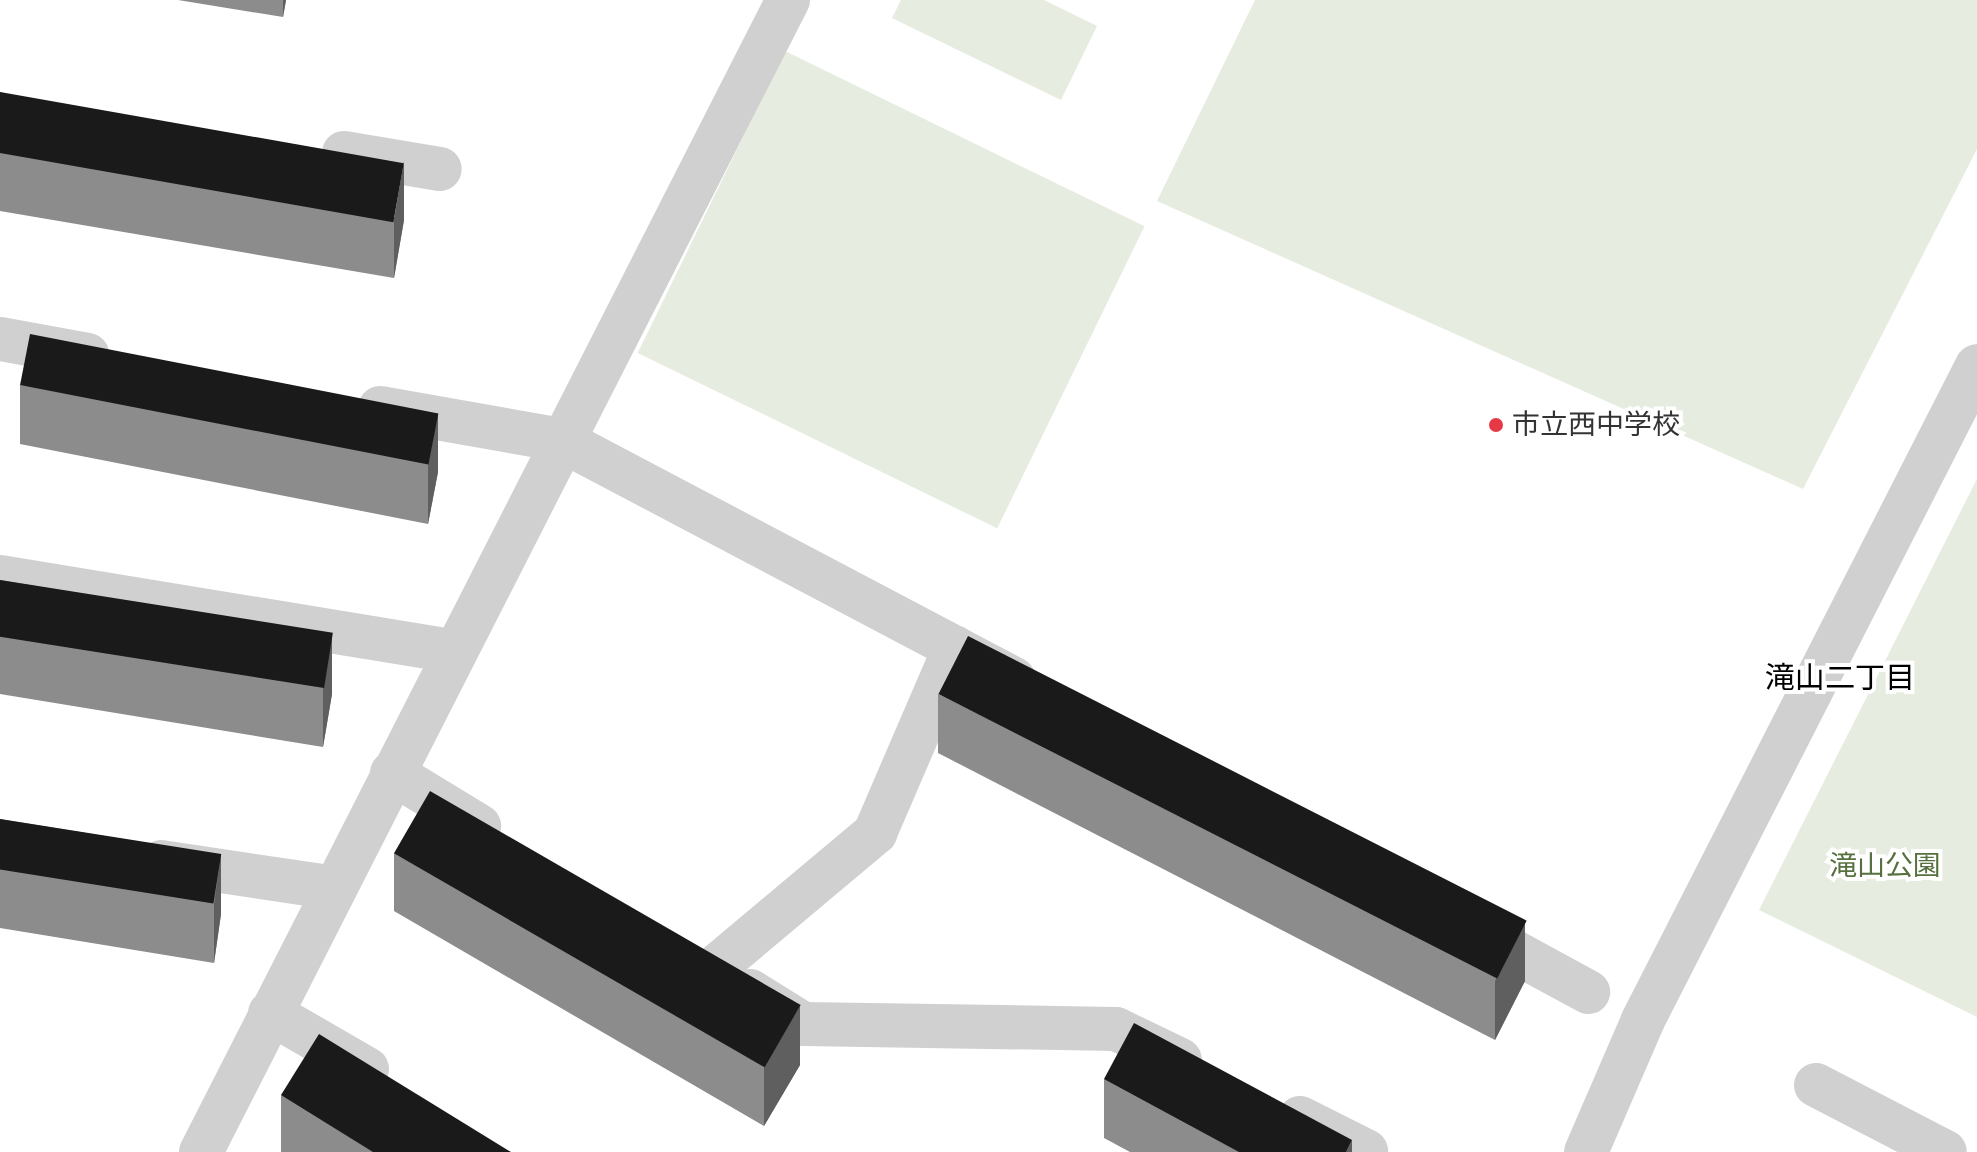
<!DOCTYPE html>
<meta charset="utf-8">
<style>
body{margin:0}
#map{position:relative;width:1977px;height:1152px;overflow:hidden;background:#fff;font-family:"Roboto Condensed","Noto Sans JP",sans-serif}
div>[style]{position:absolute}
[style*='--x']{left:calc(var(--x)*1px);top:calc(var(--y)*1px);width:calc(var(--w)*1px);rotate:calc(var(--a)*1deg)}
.green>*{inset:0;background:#e6ecdf;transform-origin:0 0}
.minor>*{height:44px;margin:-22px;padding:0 22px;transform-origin:22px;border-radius:22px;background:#d0d0d0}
.wall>*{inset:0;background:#8c8c8c}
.shaded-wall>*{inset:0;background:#5f5f5f}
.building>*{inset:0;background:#1a1a1a;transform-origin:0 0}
.dots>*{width:22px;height:22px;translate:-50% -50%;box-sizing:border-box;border:4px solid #fff;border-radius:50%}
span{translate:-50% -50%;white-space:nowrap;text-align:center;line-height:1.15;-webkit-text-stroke:8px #fff;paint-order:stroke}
.poi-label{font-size:28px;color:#333}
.left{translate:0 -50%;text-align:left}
.park-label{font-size:28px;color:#56703f}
.neighbourhood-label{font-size:30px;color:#000}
</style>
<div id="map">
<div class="green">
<i style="clip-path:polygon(901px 0,1044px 0,1097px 26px,1061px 100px,892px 18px)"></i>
<i style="clip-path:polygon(1255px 0,1977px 0,1977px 149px,1803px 489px,1157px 201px)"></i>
<i style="left:785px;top:51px;width:400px;height:336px;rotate:26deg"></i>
<i style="clip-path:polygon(1977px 479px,1977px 1017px,1759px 910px)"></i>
</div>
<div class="minor">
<i style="--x:344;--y:153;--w:97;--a:9.5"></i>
<i style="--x:0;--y:339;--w:89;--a:10.3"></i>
<i style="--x:380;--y:408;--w:184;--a:10"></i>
<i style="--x:561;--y:440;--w:512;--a:27.82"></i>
<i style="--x:0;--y:577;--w:460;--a:9.3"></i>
<i style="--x:392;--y:773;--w:102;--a:31.3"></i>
<i style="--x:161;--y:862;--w:175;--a:8.5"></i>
<i style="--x:1474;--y:930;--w:130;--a:28.5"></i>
<i style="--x:713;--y:969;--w:212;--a:-40"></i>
<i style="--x:875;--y:833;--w:202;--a:-66.7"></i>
<i style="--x:750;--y:991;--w:62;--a:31.9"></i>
<i style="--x:803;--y:1024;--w:313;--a:0.9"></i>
<i style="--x:1116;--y:1029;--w:71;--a:25.8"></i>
<i style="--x:270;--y:1013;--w:112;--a:30"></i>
<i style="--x:1816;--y:1085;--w:145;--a:27.4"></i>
<i style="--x:1300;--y:1118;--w:74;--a:26.6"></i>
<i style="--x:201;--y:1152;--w:1293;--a:-63"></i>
<i style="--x:1586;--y:1152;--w:144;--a:-66.6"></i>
<i style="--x:1643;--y:1020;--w:734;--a:-62.95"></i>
</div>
<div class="wall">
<i style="clip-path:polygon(178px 0,286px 0,283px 17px)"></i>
<i style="clip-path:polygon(0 92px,404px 220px,394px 278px,0 211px)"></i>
<i style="clip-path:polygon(20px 385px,438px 414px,438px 472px,428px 524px,20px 444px)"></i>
<i style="clip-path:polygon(0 580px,332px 635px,332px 694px,323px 747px,0 694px)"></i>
<i style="clip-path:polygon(938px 694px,1525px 981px,1495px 1040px,938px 753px)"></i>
<i style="clip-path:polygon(0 819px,221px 855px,221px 914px,214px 963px,0 928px)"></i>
<i style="clip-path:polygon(394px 853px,800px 1065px,764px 1126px,394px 911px)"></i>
<i style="clip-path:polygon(1104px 1079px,1352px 1152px,1130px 1152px,1104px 1138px)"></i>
<i style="clip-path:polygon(281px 1095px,511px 1152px,281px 1152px)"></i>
</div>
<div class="shaded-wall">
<i style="clip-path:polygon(283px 0,286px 0,283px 17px)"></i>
<i style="clip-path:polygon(404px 161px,404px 220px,394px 278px,394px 219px)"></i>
<i style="clip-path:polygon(438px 414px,438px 472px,428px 524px,428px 465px)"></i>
<i style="clip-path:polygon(332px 635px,332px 694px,323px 747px,323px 689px)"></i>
<i style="clip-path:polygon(221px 855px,221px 914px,214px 963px,214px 904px)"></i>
<i style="clip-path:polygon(1525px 923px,1525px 981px,1495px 1040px,1495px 981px)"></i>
<i style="clip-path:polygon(800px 1006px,800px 1065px,764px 1126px,764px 1067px)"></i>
<i style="clip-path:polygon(1352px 1140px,1352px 1152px,1346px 1152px)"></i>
</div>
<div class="building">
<i style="left:0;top:92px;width:410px;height:60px;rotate:10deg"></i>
<i style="left:30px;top:334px;width:416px;height:52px;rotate:11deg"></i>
<i style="left:0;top:580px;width:337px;height:56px;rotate:9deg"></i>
<i style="left:968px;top:636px;width:627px;height:65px;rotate:27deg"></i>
<i style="left:430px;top:791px;width:428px;height:72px;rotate:30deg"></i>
<i style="left:0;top:819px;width:224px;height:50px;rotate:9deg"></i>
<i style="clip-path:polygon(1134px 1023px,1352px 1140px,1346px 1152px,1239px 1152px,1104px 1079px)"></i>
<i style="clip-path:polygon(319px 1034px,511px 1152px,373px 1152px,281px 1095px)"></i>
</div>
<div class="dots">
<i style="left:1496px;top:425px;background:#e63946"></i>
</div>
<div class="poi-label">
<span class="left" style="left:1512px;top:425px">市立西中学校</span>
</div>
<div class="park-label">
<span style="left:1885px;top:866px">滝山公園</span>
</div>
<div class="neighbourhood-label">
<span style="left:1840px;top:678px">滝山二丁目</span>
</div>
</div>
